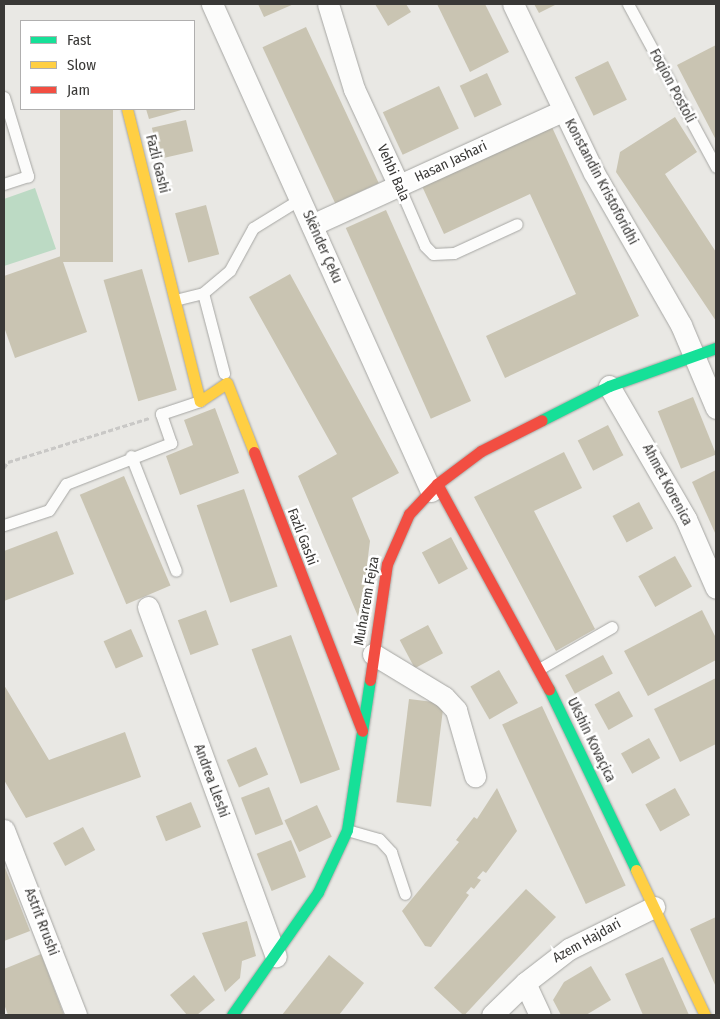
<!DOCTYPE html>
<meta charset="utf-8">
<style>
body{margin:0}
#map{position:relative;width:720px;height:1019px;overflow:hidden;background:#e9e8e4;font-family:"Fira Sans Condensed",sans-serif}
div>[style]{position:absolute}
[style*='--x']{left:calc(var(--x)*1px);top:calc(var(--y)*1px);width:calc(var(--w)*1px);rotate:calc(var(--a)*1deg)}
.green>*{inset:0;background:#bcdac4}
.building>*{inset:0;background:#c9c4b2;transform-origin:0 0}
.path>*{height:3px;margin-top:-1.5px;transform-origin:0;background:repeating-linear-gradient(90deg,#c9c8c6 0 5px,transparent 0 7.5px)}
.roads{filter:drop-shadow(0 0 1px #a6a6a3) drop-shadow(0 0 1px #a6a6a3)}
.lane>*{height:11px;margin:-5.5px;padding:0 5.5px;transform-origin:5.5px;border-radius:5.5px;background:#fcfcfb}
.street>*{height:21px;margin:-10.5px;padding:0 10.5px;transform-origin:10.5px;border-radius:10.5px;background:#fcfcfb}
.fast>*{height:11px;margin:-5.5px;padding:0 5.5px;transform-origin:5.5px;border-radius:5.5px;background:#16e098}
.slow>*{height:11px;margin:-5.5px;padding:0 5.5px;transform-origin:5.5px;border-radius:5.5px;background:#ffcf43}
.jam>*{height:11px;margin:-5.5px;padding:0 5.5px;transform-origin:5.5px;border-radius:5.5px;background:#f24e42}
span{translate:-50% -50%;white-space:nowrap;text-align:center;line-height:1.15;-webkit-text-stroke:5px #fff;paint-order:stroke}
.street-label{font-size:14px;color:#393836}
.frame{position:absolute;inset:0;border:5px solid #393836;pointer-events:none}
.legend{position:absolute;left:20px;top:20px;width:175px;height:90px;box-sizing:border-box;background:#fff;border:1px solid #b0afaf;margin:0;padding:6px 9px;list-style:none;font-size:15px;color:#393836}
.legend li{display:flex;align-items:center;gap:10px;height:25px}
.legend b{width:25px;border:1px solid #b0afaf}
</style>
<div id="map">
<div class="green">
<i style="clip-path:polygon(35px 188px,56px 249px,4px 266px,4px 199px)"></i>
</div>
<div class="building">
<i style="clip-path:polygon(258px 4px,294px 4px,264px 17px)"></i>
<i style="clip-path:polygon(375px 4px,406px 4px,411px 12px,388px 26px)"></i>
<i style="clip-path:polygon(437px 4px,485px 4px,509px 52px,470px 72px)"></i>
<i style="clip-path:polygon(534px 4px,557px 4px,539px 13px)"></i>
<i style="left:306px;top:27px;width:172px;height:48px;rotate:65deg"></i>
<i style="clip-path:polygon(716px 45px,716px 140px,677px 65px)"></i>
<i style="left:608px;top:61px;width:43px;height:37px;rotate:64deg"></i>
<i style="left:487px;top:73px;width:35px;height:30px;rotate:65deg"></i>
<i style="left:439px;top:86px;width:47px;height:62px;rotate:65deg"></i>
<i style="left:60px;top:109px;width:53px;height:153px"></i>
<i style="clip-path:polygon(146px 109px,185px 109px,149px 119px)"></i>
<i style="clip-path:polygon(675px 117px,697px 152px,665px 174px,716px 252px,716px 321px,616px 172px,620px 152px)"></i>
<i style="left:186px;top:120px;width:32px;height:35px;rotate:77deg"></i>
<i style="clip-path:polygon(551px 125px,639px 316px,505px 378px,486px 336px,576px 294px,530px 194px,444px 234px,421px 184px)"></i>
<i style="left:206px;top:205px;width:51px;height:32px;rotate:75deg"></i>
<i style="left:386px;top:210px;width:209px;height:44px;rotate:66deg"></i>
<i style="clip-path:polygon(61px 256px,87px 332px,15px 358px,4px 327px,4px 276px)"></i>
<i style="left:142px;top:269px;width:126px;height:40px;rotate:74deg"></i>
<i style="clip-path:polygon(290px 274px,399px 473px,352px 498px,370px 541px,360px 621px,298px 476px,337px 454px,249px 297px)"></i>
<i style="left:693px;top:397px;width:62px;height:38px;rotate:68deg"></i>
<i style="clip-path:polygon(215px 408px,239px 473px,180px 495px,166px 456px,193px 445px,184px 420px)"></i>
<i style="left:608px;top:425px;width:34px;height:34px;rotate:63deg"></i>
<i style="clip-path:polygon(564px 452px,582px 488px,534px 511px,595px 629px,556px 651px,474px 497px)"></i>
<i style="clip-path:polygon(716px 470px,716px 535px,692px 482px)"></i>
<i style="left:124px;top:476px;width:119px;height:48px;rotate:67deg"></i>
<i style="left:244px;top:489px;width:103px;height:50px;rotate:71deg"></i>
<i style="left:639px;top:502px;width:30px;height:30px;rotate:62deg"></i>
<i style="clip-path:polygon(57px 531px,74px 574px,4px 601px,4px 551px)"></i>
<i style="left:451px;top:537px;width:36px;height:33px;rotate:62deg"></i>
<i style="left:675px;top:556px;width:35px;height:42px;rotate:61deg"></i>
<i style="left:206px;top:610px;width:37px;height:30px;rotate:70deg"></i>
<i style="clip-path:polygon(702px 610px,716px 638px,716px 660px,648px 696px,624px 651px)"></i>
<i style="left:428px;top:625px;width:32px;height:32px;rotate:62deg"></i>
<i style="left:131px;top:629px;width:30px;height:30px;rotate:66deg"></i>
<i style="left:291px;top:635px;width:143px;height:42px;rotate:70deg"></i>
<i style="left:603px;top:655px;width:21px;height:43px;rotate:62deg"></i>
<i style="left:499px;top:670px;width:38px;height:33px;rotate:60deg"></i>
<i style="clip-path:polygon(716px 678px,716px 744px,680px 762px,654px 709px)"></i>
<i style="clip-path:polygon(4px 685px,49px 760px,125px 732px,141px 777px,26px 818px,4px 780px)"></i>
<i style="left:619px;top:691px;width:29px;height:28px;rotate:61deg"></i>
<i style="left:409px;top:699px;width:35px;height:104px;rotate:7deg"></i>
<i style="left:542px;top:706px;width:198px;height:44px;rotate:65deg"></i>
<i style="left:649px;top:738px;width:23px;height:32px;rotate:61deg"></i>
<i style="left:256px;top:747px;width:30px;height:32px;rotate:66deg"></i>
<i style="left:269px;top:787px;width:40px;height:30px;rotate:69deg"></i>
<i style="clip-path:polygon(497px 788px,517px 831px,486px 873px,483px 871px,477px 878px,481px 880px,474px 889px,471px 887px,466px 893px,469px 895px,431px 947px,425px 946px,402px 911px,459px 842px,456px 840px,474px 817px,477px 819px)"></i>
<i style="left:675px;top:788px;width:31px;height:34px;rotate:61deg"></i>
<i style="left:191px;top:802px;width:27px;height:38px;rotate:68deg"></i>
<i style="left:317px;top:805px;width:35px;height:36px;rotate:65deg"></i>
<i style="left:83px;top:827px;width:26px;height:34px;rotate:62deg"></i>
<i style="left:291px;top:840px;width:40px;height:37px;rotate:68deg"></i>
<i style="clip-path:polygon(4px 865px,30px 931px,4px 941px)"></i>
<i style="left:526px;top:889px;width:41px;height:135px;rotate:43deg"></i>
<i style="clip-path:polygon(716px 917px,716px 987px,690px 929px)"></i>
<i style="clip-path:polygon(247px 921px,256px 956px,242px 961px,240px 978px,225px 992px,202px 933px)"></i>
<i style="clip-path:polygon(41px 954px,64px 1015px,8px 1015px,4px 1004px,4px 969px)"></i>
<i style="clip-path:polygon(329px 955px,364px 983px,339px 1015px,282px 1015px)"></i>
<i style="clip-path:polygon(663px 957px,689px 1015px,643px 1015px,625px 974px)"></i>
<i style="clip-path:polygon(591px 966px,611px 1000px,586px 1015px,561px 1015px,553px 1000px,564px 982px)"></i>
<i style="clip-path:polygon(194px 975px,215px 1000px,197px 1015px,187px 1015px,170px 995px)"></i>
</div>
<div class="path">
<i style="--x:4;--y:468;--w:7;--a:-56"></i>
<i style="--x:8;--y:462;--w:148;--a:-17.3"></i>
</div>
<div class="roads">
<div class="lane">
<i style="--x:628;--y:4;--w:185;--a:61.6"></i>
<i style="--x:4;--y:97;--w:83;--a:73.1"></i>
<i style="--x:28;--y:176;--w:25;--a:162"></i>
<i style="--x:399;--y:186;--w:65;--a:66.6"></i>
<i style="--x:425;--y:246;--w:11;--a:45"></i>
<i style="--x:433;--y:254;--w:21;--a:-3"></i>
<i style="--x:454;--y:253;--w:69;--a:-24.7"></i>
<i style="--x:203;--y:293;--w:35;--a:-40"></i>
<i style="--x:230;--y:270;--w:48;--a:-61.3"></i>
<i style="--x:253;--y:228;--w:55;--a:-31.7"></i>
<i style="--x:175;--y:300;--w:29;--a:-14"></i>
<i style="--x:203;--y:293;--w:83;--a:75.3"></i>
<i style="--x:131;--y:456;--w:123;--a:68.6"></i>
<i style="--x:4;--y:525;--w:47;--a:-18.4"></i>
<i style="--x:49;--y:510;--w:31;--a:-57"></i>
<i style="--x:66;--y:484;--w:113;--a:-21.3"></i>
<i style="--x:171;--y:443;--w:31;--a:-109"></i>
<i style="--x:161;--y:414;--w:41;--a:-18.4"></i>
<i style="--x:539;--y:669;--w:84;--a:-29.9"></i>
<i style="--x:347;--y:830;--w:33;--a:16"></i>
<i style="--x:379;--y:839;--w:18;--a:47"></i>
<i style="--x:391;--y:852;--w:44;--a:71.6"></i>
</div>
<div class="street">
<i style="--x:212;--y:4;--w:534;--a:65.79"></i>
<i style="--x:328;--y:4;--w:89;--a:73"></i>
<i style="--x:354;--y:89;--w:107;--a:65.1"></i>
<i style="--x:513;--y:4;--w:187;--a:64.4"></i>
<i style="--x:594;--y:173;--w:175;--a:60.2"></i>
<i style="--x:681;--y:325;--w:90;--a:67.1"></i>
<i style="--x:312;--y:225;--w:275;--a:-24.5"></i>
<i style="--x:609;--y:386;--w:154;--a:59.9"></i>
<i style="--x:686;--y:519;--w:75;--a:66.5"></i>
<i style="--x:148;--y:607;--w:372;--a:69.9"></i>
<i style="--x:373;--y:654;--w:83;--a:31.2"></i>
<i style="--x:444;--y:697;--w:18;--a:47"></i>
<i style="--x:456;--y:710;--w:69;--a:73.9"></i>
<i style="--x:4;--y:830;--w:199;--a:68.7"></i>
<i style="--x:525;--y:983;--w:35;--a:65"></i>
<i style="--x:492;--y:1015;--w:46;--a:-44.1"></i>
<i style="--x:525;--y:983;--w:56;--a:-37.7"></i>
<i style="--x:569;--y:949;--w:95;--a:-26.3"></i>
</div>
<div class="fast">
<i style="--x:542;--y:420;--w:75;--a:-26.9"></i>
<i style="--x:609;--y:386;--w:114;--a:-19.6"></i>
<i style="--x:549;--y:689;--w:201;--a:64.3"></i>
<i style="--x:232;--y:1015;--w:150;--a:-55"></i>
<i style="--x:318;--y:892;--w:68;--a:-64.9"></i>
<i style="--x:347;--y:830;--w:152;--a:-81.3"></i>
</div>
<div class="slow">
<i style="--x:127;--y:109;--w:301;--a:76"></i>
<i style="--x:200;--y:401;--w:32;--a:-34"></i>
<i style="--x:227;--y:383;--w:74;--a:68.6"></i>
<i style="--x:636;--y:870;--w:161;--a:64.6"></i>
</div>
<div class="jam">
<i style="--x:254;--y:452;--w:299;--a:68.8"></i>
<i style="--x:437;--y:484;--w:234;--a:61.4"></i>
<i style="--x:370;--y:680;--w:117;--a:-81.7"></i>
<i style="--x:387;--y:564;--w:55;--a:-66.3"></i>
<i style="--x:409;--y:514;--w:41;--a:-47"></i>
<i style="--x:437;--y:484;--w:55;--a:-36.9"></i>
<i style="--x:481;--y:451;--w:68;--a:-26.9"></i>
</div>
</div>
<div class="street-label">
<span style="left:672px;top:86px;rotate:62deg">Foqion Postoli</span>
<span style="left:451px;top:162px;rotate:-25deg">Hasan Jashari</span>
<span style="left:157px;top:164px;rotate:76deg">Fazli Gashi</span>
<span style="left:393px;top:173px;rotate:66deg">Vehbi Bala</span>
<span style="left:601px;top:182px;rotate:62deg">Konstandin Kristoforidhi</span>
<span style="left:322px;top:247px;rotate:66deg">Skënder Çeku</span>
<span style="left:667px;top:485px;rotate:62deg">Ahmet Korenica</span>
<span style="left:302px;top:537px;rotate:69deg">Fazli Gashi</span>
<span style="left:367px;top:601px;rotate:-80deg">Muharrem Fejza</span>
<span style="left:591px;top:740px;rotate:64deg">Ukshin Kovaçica</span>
<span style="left:211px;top:781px;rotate:70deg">Andrea Lleshi</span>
<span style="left:41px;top:922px;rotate:69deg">Astrit Rrushi</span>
<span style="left:587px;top:941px;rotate:-29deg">Azem Hajdari</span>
</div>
<div class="frame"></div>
<ul class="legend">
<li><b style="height:6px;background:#16e098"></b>Fast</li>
<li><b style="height:6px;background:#ffcf43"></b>Slow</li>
<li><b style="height:6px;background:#f24e42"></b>Jam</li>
</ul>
</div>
